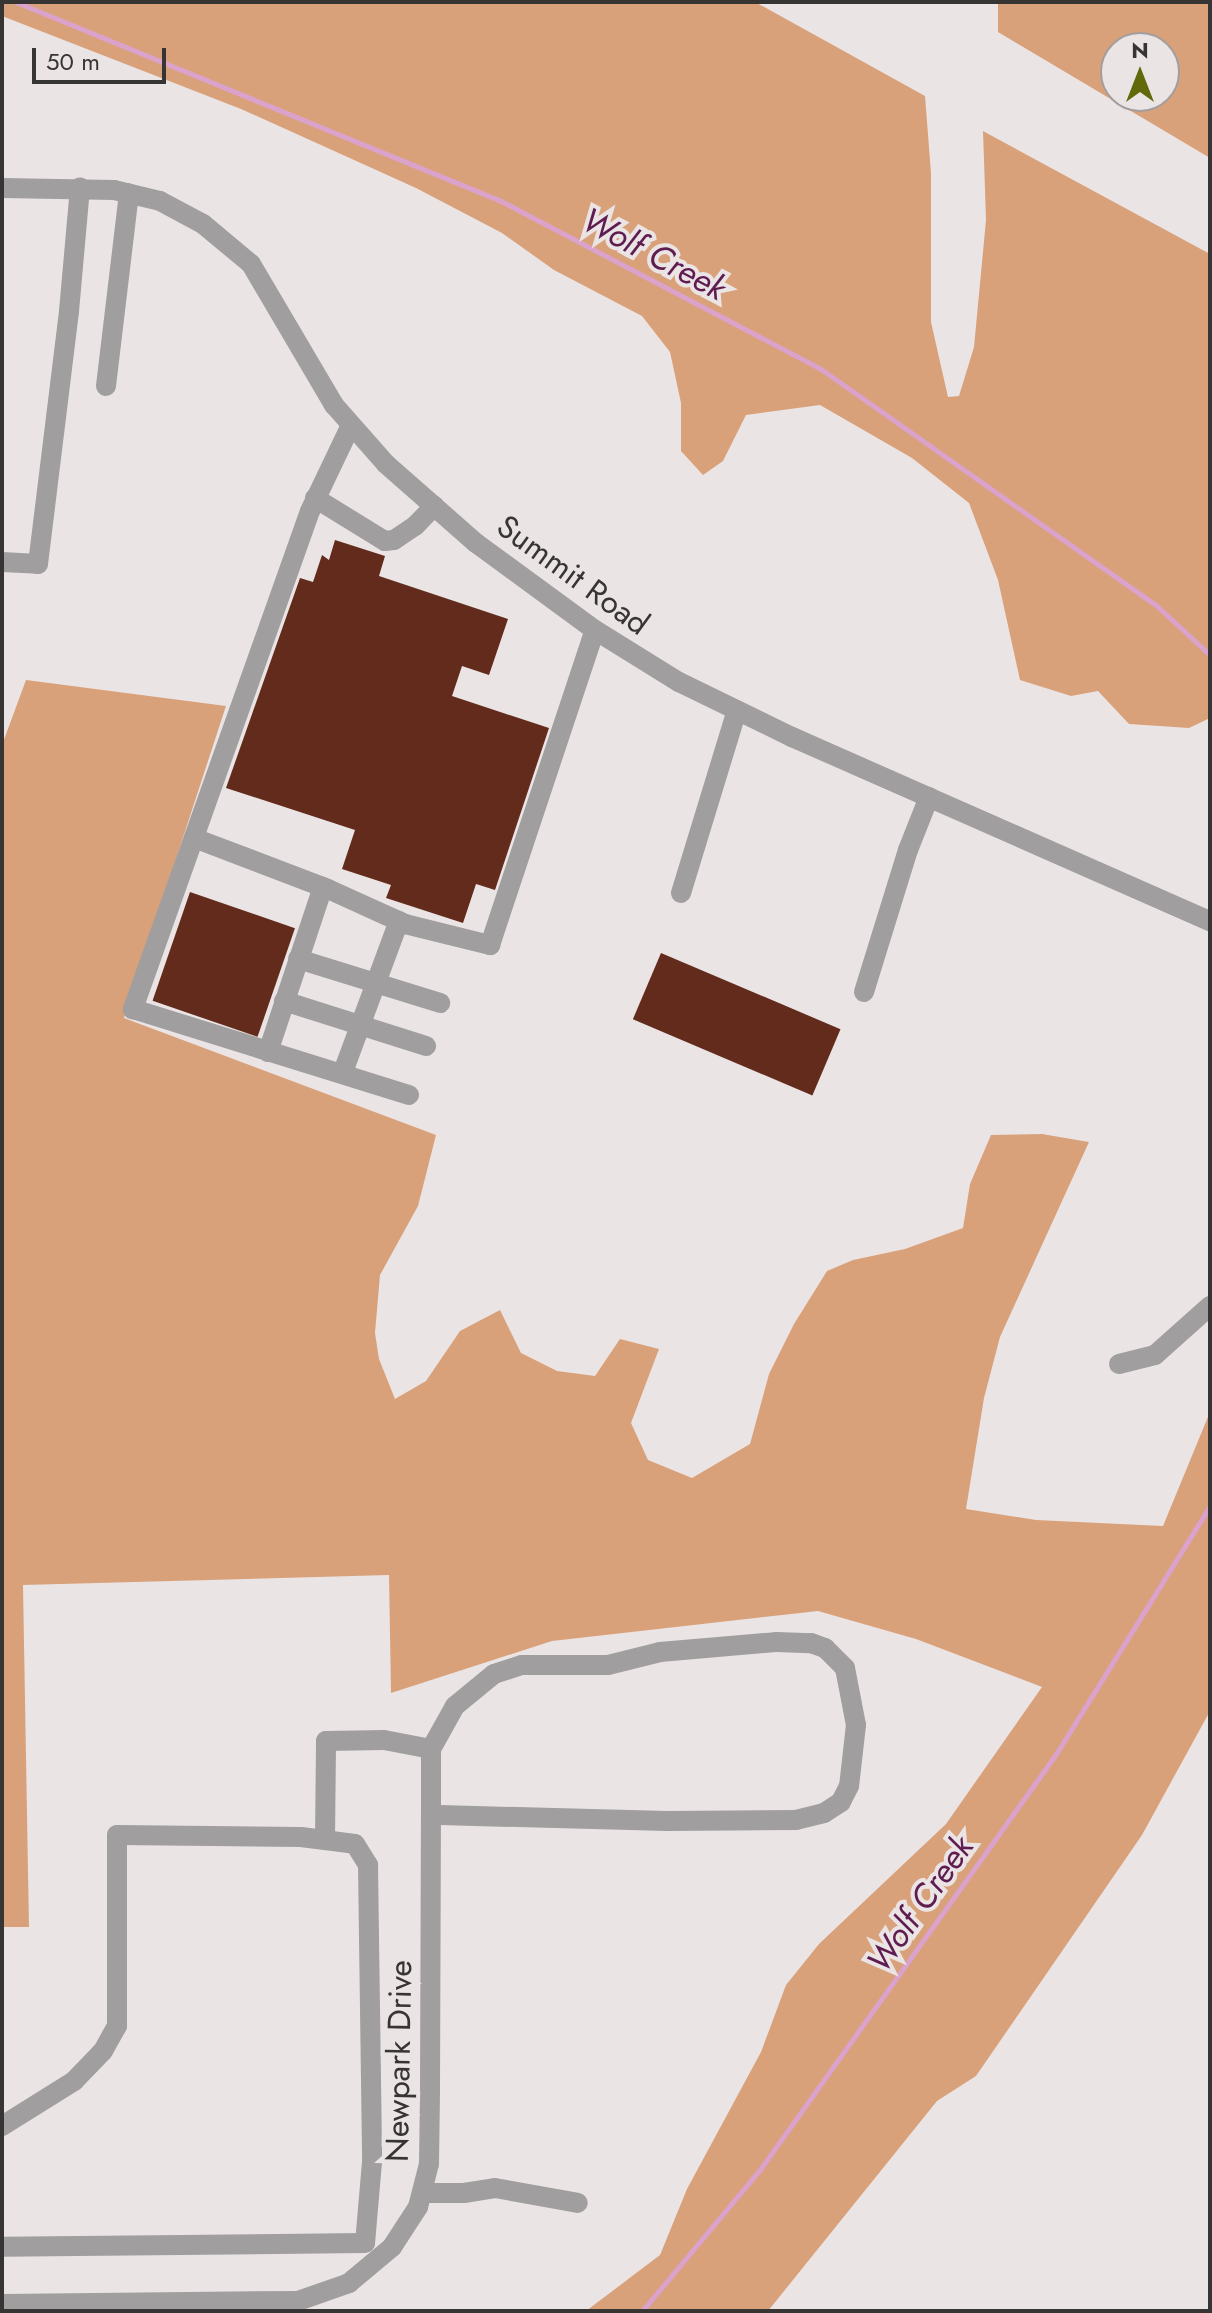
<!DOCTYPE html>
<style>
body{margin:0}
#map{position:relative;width:1212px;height:2313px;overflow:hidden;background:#ebe4e5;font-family:Jost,sans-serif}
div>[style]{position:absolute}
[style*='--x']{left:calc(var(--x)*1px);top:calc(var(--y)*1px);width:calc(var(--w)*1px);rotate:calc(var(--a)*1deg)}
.forest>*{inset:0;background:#d9a17a}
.stream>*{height:5px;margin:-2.5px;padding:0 2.5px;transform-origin:2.5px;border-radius:2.5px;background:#dba2cb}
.building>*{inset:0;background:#622b1c;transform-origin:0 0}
.minor>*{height:20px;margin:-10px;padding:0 10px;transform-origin:10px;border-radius:10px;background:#a09e9f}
span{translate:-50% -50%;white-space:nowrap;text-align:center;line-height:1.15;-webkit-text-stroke:8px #ebe4e5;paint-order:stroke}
.street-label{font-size:32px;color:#373434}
.water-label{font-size:34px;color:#5e1c50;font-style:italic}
.frame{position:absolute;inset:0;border:4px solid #373434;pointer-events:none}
.north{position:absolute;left:1100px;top:32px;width:80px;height:80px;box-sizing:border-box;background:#ebe4e5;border:2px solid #a39e9e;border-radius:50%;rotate:0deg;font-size:22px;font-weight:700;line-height:32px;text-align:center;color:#373434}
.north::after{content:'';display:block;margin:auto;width:28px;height:36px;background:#61690b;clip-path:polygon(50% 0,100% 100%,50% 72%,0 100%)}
.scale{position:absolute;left:32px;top:48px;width:134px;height:36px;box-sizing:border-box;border:4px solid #373434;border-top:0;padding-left:10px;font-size:24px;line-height:28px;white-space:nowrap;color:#373434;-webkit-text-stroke:6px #ebe4e5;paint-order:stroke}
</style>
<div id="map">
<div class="forest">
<i style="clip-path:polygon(2px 2px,755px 2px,925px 96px,931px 173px,931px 322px,948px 397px,959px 396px,974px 347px,986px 220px,983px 131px,1210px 254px,1210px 718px,1189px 728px,1129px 724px,1098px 691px,1071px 696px,1020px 680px,998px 580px,969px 503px,912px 458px,820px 405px,746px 415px,723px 461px,703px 475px,681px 451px,681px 403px,670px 352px,642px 316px,554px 270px,502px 233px,416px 188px,241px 109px,2px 16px)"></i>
<i style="clip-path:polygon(evenodd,998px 2px,1210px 2px,1210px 158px,998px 32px,998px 2px,1116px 48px,1164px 48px,1164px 96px,1116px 96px,1116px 48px)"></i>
<i style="clip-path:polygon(26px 680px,226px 706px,124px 1018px,436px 1135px,418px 1206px,380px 1275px,375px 1333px,379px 1359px,395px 1399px,426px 1381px,460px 1331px,500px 1310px,521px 1353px,557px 1371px,595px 1376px,620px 1339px,659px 1349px,631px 1423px,648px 1460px,692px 1478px,750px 1444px,769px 1374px,794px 1324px,827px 1271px,853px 1260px,905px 1249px,963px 1228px,970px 1184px,991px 1135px,1042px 1134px,1089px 1142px,1000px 1337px,984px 1398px,966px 1509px,1036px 1520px,1163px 1526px,1210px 1412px,1210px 1711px,1142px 1835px,976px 2076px,937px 2101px,768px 2311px,586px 2311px,660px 2255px,687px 2189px,761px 2052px,786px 1985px,819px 1944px,946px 1824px,1042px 1687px,916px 1639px,818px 1611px,552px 1641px,391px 1693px,389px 1575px,23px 1585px,29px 1927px,2px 1927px,2px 745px)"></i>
</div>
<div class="stream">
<i style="--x:16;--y:2;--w:524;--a:22.31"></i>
<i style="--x:501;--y:201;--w:361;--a:27.7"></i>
<i style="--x:821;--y:369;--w:411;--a:35.2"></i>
<i style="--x:1157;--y:606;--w:72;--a:42.8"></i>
<i style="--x:642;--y:2311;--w:186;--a:-50.2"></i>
<i style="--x:761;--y:2168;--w:508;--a:-54.53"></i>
<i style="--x:1056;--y:1754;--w:292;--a:-58.2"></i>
</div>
<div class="building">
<i style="clip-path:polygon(335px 540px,385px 556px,379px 576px,508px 619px,489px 675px,462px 666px,452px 696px,549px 728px,495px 890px,476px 884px,463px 923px,386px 898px,391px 885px,342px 869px,355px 830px,226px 788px,300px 578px,313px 582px,322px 555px,329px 560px)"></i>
<i style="left:190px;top:892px;width:111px;height:115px;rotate:19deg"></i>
<i style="left:661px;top:953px;width:195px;height:72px;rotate:23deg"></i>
</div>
<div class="minor">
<i style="--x:2;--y:188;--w:112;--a:1"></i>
<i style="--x:114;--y:190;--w:47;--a:13.4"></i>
<i style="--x:160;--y:201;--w:49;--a:28.1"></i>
<i style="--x:203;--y:224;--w:62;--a:39.8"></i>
<i style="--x:251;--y:264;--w:164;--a:59.5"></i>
<i style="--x:334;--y:405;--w:79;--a:48.6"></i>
<i style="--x:386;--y:464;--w:120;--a:41.3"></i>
<i style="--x:476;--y:543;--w:147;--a:36.2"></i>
<i style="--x:595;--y:630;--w:99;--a:31.8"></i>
<i style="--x:679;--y:682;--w:126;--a:26"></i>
<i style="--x:792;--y:737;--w:457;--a:23.8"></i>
<i style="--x:106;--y:386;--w:194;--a:-83.2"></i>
<i style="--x:351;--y:425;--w:95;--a:115.5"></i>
<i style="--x:310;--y:511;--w:529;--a:109.57"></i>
<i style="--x:133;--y:1009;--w:289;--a:17.3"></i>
<i style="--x:315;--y:498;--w:82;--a:31.6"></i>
<i style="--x:385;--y:541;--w:9;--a:-6"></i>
<i style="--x:394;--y:540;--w:25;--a:-34"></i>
<i style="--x:415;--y:526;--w:28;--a:-46"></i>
<i style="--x:2;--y:562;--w:36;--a:3"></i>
<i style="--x:38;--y:564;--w:255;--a:-83"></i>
<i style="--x:69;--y:311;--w:124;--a:-84.9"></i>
<i style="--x:194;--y:838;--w:143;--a:20.8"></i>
<i style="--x:328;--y:889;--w:85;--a:24.4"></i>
<i style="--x:405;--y:924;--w:88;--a:13.9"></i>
<i style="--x:490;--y:945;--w:332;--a:-71.6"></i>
<i style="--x:681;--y:893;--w:191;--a:-73"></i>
<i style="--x:298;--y:959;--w:149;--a:17.2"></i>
<i style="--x:864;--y:992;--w:149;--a:-72.8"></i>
<i style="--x:908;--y:850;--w:57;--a:-68.4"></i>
<i style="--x:284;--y:1001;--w:149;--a:17.6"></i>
<i style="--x:268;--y:1052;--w:174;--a:-71.6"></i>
<i style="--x:343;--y:1072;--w:161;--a:-69.7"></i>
<i style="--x:1119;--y:1364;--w:37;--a:-14"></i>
<i style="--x:1155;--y:1355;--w:74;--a:-41.7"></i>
<i style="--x:325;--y:1840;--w:99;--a:-89.4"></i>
<i style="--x:326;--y:1741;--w:58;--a:-1"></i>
<i style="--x:384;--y:1740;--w:48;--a:10.8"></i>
<i style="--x:2;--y:2126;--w:85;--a:-32"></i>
<i style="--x:74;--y:2081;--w:42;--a:-46"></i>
<i style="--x:103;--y:2051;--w:29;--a:-61"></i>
<i style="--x:117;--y:2026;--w:191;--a:-90"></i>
<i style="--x:117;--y:1835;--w:184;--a:0.6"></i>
<i style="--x:301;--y:1837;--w:54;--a:7.4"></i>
<i style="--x:355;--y:1844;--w:25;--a:58"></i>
<i style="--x:368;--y:1865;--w:297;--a:89.2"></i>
<i style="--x:372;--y:2162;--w:81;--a:94.9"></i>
<i style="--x:365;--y:2243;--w:363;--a:179.4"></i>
<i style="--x:423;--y:2193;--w:41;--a:0"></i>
<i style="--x:464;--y:2193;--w:31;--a:-9"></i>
<i style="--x:495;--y:2188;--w:84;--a:10.2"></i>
<i style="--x:2;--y:2304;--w:296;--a:-0.6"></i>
<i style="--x:298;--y:2301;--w:54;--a:-19.4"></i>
<i style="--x:349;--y:2283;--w:56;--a:-39.9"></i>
<i style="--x:392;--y:2247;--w:48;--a:-57"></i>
<i style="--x:418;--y:2207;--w:44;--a:-75.7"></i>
<i style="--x:429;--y:2164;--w:74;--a:-89.2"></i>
<i style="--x:430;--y:2090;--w:275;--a:-89.8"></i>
<i style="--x:431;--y:1815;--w:66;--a:-90"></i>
<i style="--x:431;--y:1749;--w:49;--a:-60.8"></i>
<i style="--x:455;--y:1706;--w:50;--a:-39.4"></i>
<i style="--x:494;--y:1674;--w:29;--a:-18"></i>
<i style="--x:522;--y:1665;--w:86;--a:0"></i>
<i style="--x:608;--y:1665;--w:54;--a:-14"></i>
<i style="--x:660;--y:1652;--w:116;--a:-4.9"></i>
<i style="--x:776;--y:1642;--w:35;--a:2"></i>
<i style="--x:811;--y:1643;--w:15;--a:20"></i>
<i style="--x:825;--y:1648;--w:28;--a:45"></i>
<i style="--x:845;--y:1668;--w:58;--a:79.1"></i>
<i style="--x:856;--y:1725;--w:61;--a:96.5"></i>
<i style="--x:849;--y:1786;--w:18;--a:117"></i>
<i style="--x:841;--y:1802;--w:20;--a:147"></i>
<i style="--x:824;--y:1813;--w:29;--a:166"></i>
<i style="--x:796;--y:1820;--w:129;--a:179.6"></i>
<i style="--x:667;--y:1821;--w:236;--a:-178.5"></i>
</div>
<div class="street-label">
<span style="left:573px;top:575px;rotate:36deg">Summit Road</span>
<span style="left:399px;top:2061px;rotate:-89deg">Newpark Drive</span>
</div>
<div class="water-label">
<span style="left:654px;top:254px;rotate:28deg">Wolf Creek</span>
<span style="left:920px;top:1904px;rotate:-55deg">Wolf Creek</span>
</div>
<div class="frame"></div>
<div class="north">N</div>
<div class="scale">50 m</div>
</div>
